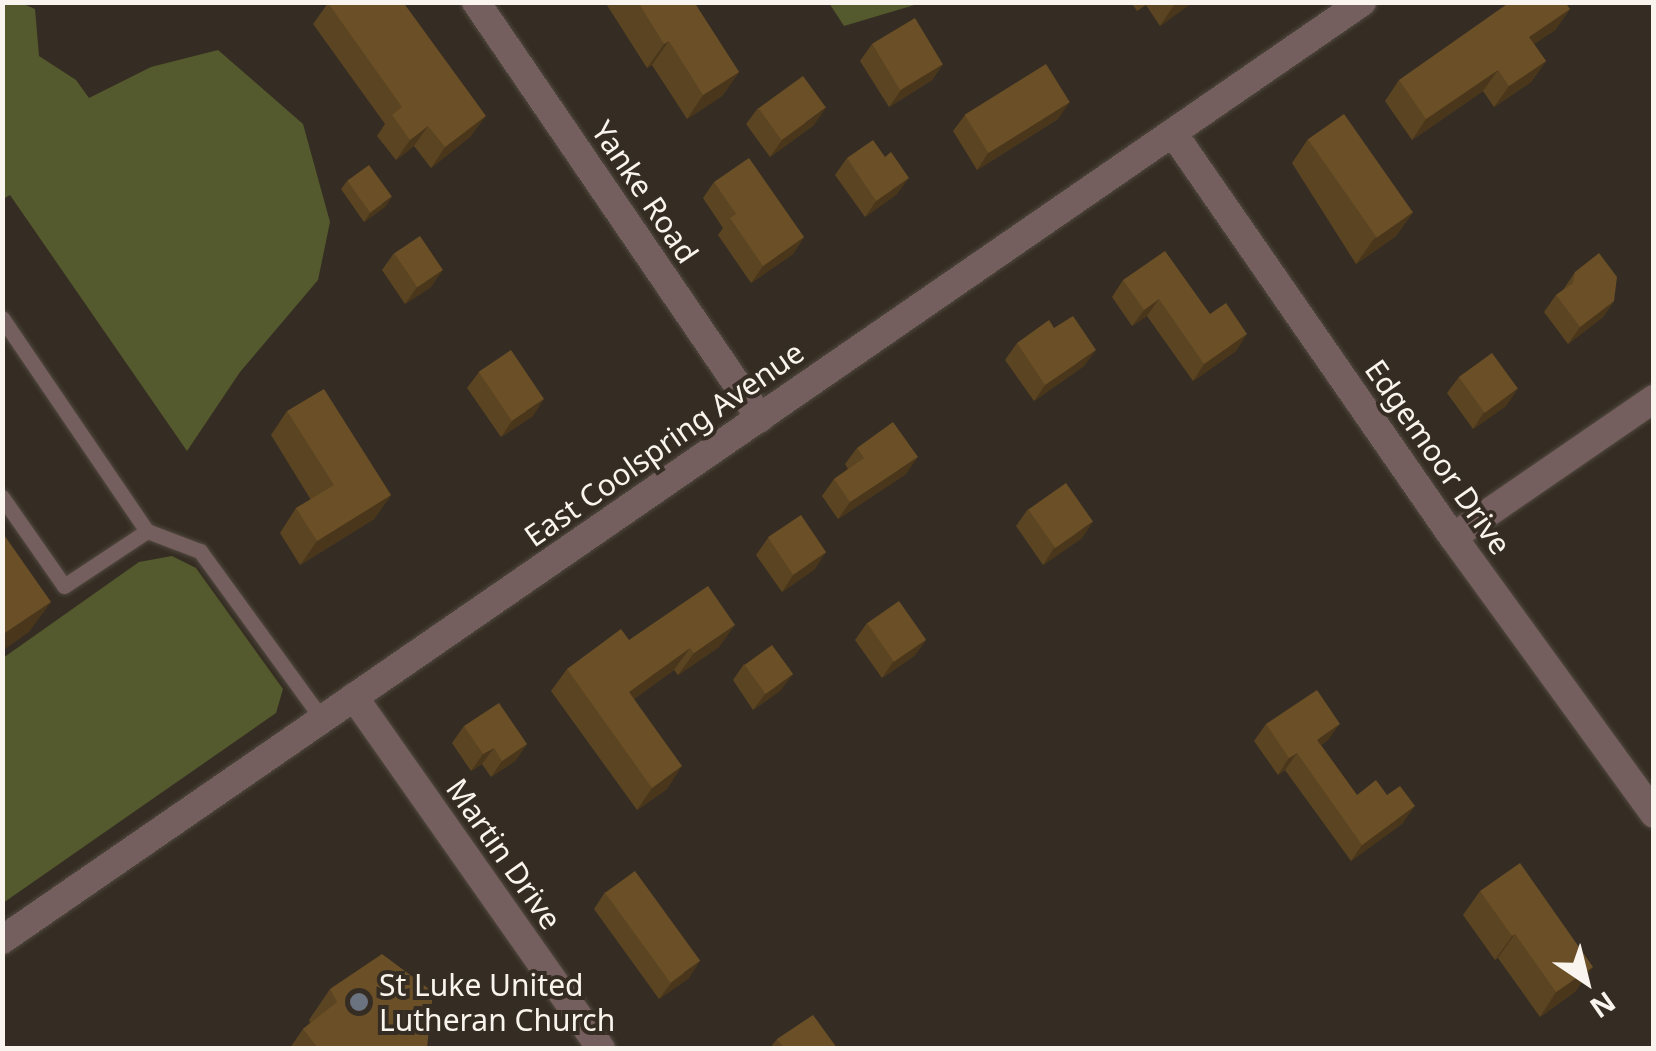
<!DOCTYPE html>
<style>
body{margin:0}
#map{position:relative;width:1656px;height:1051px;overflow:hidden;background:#352d23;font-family:"Noto Sans",sans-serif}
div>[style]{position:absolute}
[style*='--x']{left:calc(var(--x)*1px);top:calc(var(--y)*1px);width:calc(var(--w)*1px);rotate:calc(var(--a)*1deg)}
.green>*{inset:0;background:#545a2d}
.roads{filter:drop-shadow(0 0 2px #50493f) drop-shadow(0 0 2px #50493f)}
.service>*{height:15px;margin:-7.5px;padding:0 7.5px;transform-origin:7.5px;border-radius:7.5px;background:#755e5e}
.minor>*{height:28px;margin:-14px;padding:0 14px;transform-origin:14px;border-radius:14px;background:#755e5e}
.tertiary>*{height:28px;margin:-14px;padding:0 14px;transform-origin:14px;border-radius:14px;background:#755e5e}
.wall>*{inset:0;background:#5b4422}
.shaded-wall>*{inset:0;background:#4a371b}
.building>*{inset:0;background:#6a4f27;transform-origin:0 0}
.dots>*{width:28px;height:28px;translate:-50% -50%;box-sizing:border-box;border:5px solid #352d23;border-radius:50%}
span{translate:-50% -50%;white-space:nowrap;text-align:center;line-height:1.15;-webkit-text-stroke:8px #352d23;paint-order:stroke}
.street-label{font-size:30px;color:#f9f4ed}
.poi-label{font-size:30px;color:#f9f4ed}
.left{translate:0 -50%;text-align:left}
.frame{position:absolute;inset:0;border:5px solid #f9f4ed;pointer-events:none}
.north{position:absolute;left:1536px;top:931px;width:100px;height:100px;-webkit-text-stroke:8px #352d23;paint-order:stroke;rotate:145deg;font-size:28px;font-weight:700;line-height:40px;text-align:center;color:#f9f4ed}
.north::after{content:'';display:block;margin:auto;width:35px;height:45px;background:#f9f4ed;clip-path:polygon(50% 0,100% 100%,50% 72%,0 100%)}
</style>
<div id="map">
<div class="green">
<i style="clip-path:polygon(3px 2px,21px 3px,35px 9px,39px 56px,76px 80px,89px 98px,151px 67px,218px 50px,303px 124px,330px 222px,318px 280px,240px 372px,187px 451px,10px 195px,3px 199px)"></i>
<i style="clip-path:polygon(829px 3px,921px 3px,844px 26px)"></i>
<i style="clip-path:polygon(172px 556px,196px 568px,283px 689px,276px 713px,3px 903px,3px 658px,139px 562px)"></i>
</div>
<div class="roads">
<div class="service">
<i style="--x:2;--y:318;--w:258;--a:55.8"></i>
<i style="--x:147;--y:531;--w:57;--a:20.7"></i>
<i style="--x:200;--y:551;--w:208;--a:54"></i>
<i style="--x:2;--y:497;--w:108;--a:55.1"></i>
<i style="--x:64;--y:586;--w:100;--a:-33.5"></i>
</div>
<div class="minor">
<i style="--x:476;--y:2;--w:504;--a:55.68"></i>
<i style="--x:1173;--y:133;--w:492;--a:55.3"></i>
<i style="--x:1453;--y:537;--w:342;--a:54"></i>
<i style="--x:1453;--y:537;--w:244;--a:-34.5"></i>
<i style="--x:354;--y:697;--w:429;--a:54.9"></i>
</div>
<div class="tertiary">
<i style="--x:2;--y:940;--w:1652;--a:-34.59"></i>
</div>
</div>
<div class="wall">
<i style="clip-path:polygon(605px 2px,694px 2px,739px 72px,722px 96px,687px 119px,652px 65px,647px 68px)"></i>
<i style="clip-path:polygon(1131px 2px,1193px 2px,1160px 26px,1146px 5px,1137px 11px)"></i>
<i style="clip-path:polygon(328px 3px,471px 136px,431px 168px,414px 146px,396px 160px,377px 136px,385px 124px,313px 24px)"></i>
<i style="clip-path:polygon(1570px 9px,1555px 30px,1534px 44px,1546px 61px,1531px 82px,1494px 107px,1483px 91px,1412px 140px,1385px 101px,1399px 80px)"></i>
<i style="clip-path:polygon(872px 44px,943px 64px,932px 80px,889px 107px,860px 61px)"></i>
<i style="clip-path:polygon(758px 108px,814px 125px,770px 157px,746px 124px)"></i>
<i style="clip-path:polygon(965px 115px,1058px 119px,977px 170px,953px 131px)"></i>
<i style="clip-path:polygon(1308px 139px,1413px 212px,1396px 236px,1356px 264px,1292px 163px)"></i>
<i style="clip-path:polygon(847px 158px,897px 194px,865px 217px,835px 175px)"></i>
<i style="clip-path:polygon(347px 181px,386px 206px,364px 222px,341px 189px)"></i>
<i style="clip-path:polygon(714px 182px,804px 237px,793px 254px,751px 283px,718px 235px,723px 228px,703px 198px)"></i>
<i style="clip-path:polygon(394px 253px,431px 287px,405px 304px,382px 270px)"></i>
<i style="clip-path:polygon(1575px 272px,1614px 301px,1603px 317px,1568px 344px,1544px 312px,1556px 295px,1563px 290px)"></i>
<i style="clip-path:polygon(1123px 280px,1210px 314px,1236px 351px,1193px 381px,1147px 316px,1132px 326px,1112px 297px)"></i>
<i style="clip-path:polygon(1017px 343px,1084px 366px,1034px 401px,1005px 360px)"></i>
<i style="clip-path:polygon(479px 372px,533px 416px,501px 437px,467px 388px)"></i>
<i style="clip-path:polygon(1459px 377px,1506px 406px,1473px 429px,1447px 393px)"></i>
<i style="clip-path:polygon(287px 411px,391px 495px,374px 519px,300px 565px,280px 533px,296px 508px,311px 500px,271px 435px)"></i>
<i style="clip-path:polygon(857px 448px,906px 474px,838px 519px,822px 496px,834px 479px,848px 469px,845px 464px)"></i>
<i style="clip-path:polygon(1028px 509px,1082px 538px,1043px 565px,1016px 526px)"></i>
<i style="clip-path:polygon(768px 538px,815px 569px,782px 592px,756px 555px)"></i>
<i style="clip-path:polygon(867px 623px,926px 640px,914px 656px,882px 678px,855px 640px)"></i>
<i style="clip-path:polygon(629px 640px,719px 647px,678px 675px,674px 670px,634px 699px,667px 789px,637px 810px,551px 691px,567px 669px)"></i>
<i style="clip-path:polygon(744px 664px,781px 690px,753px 710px,733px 680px)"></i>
<i style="clip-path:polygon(1266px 724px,1328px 740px,1321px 745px,1357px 795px,1403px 823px,1351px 861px,1285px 770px,1278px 775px,1254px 741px)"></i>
<i style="clip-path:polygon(464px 726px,527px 744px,515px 761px,491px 777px,482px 764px,471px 771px,452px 743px)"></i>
<i style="clip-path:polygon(1480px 891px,1576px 991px,1540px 1017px,1498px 958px,1495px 960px,1463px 915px)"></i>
<i style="clip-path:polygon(605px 892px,689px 978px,659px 999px,594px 909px)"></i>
<i style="clip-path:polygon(330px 989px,427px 1048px,290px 1048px,303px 1029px,310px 1023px,309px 1020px)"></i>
<i style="clip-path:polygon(777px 1039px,837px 1048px,770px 1048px)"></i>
</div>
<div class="shaded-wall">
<i style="clip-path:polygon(1176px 2px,1193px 2px,1160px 26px)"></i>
<i style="clip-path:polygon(1570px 9px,1555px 30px,1514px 58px,1529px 37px)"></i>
<i style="clip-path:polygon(669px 41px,652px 65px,647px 68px,664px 44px)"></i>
<i style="clip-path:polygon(1546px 61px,1531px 82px,1494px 107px,1509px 86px)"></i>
<i style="clip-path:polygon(943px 64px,932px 80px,889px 107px,901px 90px)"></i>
<i style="clip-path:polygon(1498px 70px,1483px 91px,1412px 140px,1426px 119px)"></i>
<i style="clip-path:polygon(739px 72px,722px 96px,687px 119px,703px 95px)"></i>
<i style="clip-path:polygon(1070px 102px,1058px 119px,977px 170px,988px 153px)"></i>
<i style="clip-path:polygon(826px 108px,814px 125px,770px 157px,782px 140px)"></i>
<i style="clip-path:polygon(486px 116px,471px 136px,431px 168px,445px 147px)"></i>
<i style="clip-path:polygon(428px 126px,414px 146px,396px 160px,410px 140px)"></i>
<i style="clip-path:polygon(909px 178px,897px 194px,865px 217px,876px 201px)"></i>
<i style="clip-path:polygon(392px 197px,386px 206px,364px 222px,370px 213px)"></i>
<i style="clip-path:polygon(1413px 212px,1396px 236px,1356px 264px,1373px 240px)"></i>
<i style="clip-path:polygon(804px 237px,793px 254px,751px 283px,763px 266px)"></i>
<i style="clip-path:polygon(443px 270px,431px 287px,405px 304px,417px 287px)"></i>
<i style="clip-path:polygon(1159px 299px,1147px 316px,1132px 326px,1144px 310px)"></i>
<i style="clip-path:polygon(1614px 301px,1603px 317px,1568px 344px,1580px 327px)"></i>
<i style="clip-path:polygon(1247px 334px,1236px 351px,1193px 381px,1204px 364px)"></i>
<i style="clip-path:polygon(1096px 350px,1084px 366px,1034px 401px,1045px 385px)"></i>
<i style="clip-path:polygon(1518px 389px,1506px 406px,1473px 429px,1484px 412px)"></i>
<i style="clip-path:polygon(544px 399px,533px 416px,501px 437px,512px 421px)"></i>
<i style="clip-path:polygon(918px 457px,906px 474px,838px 519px,850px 502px)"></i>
<i style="clip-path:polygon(391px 495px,374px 519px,300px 565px,317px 541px)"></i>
<i style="clip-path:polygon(1093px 522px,1082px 538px,1043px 565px,1054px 548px)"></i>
<i style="clip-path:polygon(826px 552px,815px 569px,782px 592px,793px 575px)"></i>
<i style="clip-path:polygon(51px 602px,29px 632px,2px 651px,2px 635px)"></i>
<i style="clip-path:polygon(735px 625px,719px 647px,678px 675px,694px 653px)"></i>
<i style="clip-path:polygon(926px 640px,914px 656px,882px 678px,893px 662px)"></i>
<i style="clip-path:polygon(690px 648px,674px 670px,613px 714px,629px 692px)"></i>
<i style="clip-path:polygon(793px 674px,781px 690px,753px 710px,765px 694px)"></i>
<i style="clip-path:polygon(1340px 724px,1328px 740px,1305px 756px,1317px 740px)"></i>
<i style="clip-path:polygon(527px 744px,515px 761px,491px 777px,502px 761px)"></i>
<i style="clip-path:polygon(494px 748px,482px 764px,471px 771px,483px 754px)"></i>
<i style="clip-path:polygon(1297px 753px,1285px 770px,1278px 775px,1289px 758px)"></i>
<i style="clip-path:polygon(682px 766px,667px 789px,637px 810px,652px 788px)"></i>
<i style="clip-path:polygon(1415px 806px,1403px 823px,1351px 861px,1362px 845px)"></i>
<i style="clip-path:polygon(1515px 934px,1498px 958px,1495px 960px,1512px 936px)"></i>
<i style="clip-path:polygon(700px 961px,689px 978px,659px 999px,671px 983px)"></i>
<i style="clip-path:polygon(1593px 967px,1576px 991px,1540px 1017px,1556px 992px)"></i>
</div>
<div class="building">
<i style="clip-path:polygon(329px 2px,403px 2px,486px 116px,445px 147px,428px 126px,410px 140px,392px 115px,402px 107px,328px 3px)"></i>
<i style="clip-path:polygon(638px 2px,694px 2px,739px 72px,703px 95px,669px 41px,664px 44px)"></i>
<i style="clip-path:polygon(1510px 2px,1565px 2px,1570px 9px,1529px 37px,1546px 61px,1509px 86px,1498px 70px,1426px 119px,1399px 80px)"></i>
<i style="left:915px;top:18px;width:54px;height:50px;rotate:59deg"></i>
<i style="left:1046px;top:64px;width:45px;height:96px;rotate:58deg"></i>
<i style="left:803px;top:76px;width:39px;height:55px;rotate:54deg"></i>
<i style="left:1344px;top:114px;width:120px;height:44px;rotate:55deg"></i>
<i style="clip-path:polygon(873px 140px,885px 157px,891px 152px,909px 178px,876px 201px,847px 158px)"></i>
<i style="clip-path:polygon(749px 158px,804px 237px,763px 266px,730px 218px,736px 214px,714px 182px)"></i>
<i style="left:369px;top:165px;width:39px;height:27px;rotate:54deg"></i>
<i style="left:420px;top:236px;width:41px;height:31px;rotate:56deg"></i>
<i style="clip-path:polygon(1165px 251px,1210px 314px,1226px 303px,1247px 334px,1204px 364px,1159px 299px,1144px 310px,1123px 280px)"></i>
<i style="clip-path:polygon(1599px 253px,1617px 277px,1614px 301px,1580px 327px,1556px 295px,1573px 283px,1575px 272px)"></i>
<i style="clip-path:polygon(1073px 316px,1096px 350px,1045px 385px,1017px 343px,1049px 320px,1054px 328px)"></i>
<i style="left:511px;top:350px;width:59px;height:39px;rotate:56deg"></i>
<i style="left:1492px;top:353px;width:44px;height:41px;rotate:54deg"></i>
<i style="clip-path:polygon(324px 389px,391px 495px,317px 541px,296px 508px,334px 485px,287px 411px)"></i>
<i style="clip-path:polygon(893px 422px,918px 457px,850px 502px,834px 479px,864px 458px,857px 448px)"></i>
<i style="left:1066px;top:483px;width:47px;height:46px;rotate:55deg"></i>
<i style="left:801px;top:515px;width:45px;height:40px;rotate:56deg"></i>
<i style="clip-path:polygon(2px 532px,51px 602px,2px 635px)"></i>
<i style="clip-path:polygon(708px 586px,735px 625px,694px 653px,690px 648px,629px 692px,682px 766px,652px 788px,567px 669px,621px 629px,629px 640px)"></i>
<i style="left:899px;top:601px;width:47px;height:39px;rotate:55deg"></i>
<i style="left:772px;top:645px;width:36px;height:34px;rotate:54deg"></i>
<i style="clip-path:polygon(1317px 690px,1340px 724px,1317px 740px,1357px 795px,1376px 780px,1387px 795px,1400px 786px,1415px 806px,1362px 845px,1297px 753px,1289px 758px,1266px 724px)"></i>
<i style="clip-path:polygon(499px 703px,527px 744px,502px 761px,494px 748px,483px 754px,464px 726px)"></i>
<i style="clip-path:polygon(1520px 863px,1593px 967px,1556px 992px,1515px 934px,1512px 936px,1480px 891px)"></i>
<i style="left:635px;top:871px;width:111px;height:37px;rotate:54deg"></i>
<i style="clip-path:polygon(382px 954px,433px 992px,427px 1048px,318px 1048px,303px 1029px,337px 1002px,330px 989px)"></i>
<i style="clip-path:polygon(813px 1015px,837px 1048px,784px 1048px,777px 1039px)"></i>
</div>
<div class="dots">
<i style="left:359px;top:1002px;background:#6b7280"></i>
</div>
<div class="street-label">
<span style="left:645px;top:192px;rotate:56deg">Yanke Road</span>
<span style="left:664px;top:444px;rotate:-35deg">East Coolspring Avenue</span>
<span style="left:1438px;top:457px;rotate:55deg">Edgemoor Drive</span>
<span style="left:504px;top:854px;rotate:55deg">Martin Drive</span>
</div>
<div class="poi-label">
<span class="left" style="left:379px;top:1002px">St Luke United<br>Lutheran Church</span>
</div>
<div class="frame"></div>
<div class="north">N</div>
</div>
